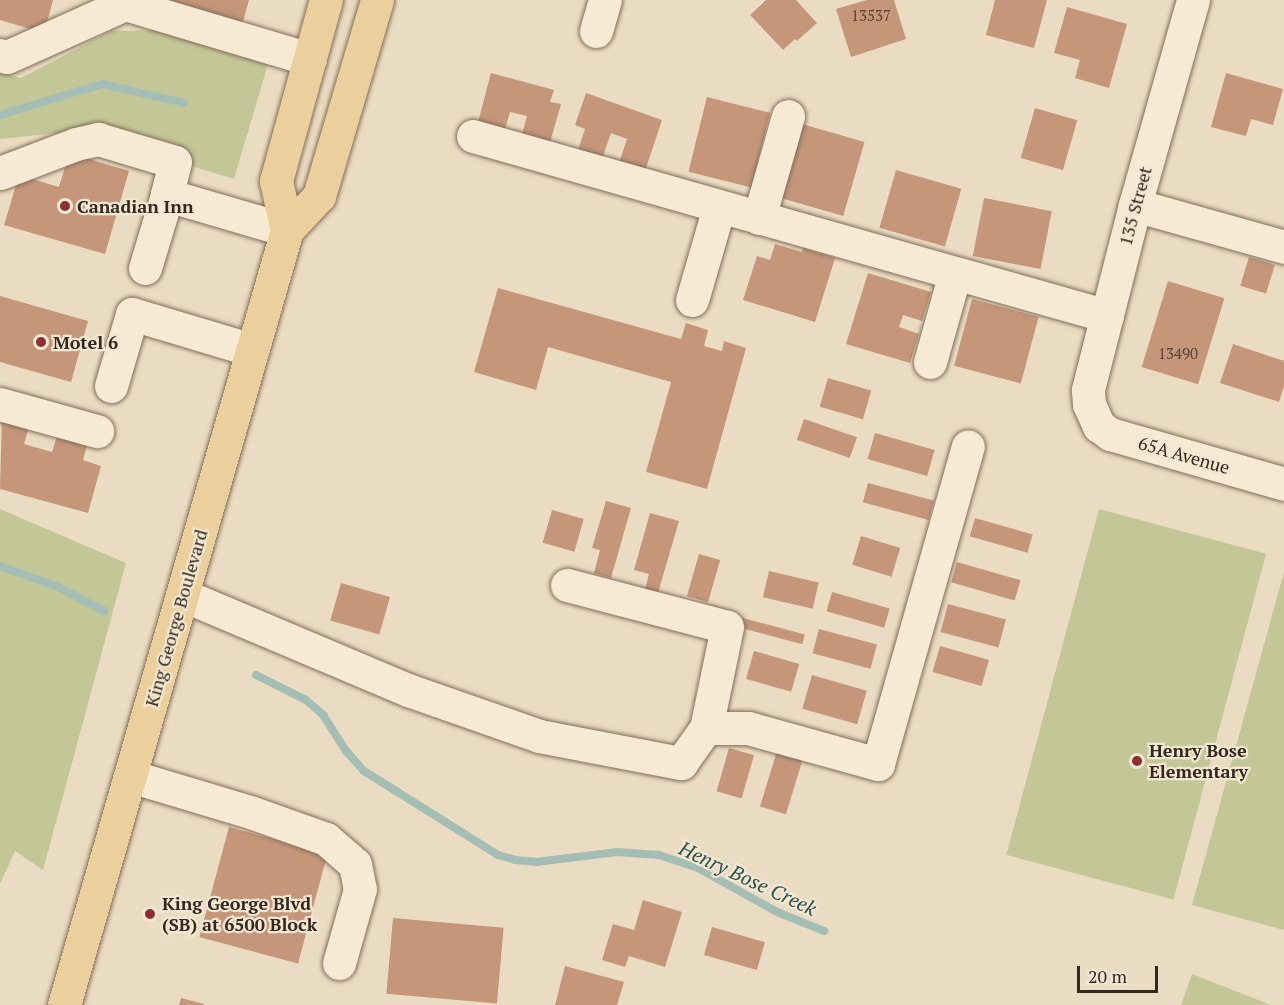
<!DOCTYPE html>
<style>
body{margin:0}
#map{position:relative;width:1284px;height:1005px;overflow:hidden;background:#eadcc2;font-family:"PT Serif",serif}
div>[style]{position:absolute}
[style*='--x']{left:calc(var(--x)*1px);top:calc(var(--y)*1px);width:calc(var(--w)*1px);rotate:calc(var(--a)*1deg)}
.green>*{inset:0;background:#c3c797;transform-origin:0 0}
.stream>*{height:8px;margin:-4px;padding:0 4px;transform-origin:4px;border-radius:4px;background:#a4bdb5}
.building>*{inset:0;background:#c5967a;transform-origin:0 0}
.roads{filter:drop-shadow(0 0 2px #826e5a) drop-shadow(0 0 2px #826e5a)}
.minor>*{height:33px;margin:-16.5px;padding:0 16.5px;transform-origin:16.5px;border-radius:16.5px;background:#f6ead4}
.major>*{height:33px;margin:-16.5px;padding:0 16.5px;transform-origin:16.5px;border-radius:16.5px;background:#ebcf9c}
.dots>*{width:16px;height:16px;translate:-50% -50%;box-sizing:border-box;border:3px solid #f2e7d1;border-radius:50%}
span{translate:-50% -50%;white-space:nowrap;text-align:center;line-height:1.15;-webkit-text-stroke:4.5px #f2e7d1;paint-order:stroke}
.number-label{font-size:15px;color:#584335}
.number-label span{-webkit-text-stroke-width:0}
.poi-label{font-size:18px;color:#33271e;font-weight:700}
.left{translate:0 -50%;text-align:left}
.street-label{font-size:18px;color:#33271e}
.water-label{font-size:20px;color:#2e524e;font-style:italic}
.scale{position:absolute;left:1077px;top:966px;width:81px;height:27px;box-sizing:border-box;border:3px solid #33271e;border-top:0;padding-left:8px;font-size:18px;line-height:21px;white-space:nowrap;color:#33271e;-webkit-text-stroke:4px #f2e7d1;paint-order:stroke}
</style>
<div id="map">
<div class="green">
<i style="clip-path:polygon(164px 30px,269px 61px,234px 179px,77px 131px,0 139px,0 72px,21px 78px,111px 31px)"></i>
<i style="clip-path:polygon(0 509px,126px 563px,43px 870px,15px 851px,0 884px)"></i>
<i style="left:1099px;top:509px;width:173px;height:358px;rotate:15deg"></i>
<i style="clip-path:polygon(1284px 572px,1284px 930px,1192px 905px)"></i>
<i style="clip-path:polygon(1192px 974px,1271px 1005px,1181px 1005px)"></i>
</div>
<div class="stream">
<i style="--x:0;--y:115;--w:108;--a:-16.8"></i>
<i style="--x:103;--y:84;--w:83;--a:13.2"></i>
<i style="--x:0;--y:566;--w:64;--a:20.1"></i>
<i style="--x:60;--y:588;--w:50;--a:27.6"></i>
<i style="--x:256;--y:675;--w:56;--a:26.6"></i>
<i style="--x:306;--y:700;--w:23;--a:41"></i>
<i style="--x:323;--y:715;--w:43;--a:57.4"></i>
<i style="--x:346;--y:751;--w:27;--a:48"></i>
<i style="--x:364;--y:771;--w:158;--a:32.1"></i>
<i style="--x:498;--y:855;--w:18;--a:16"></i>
<i style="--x:515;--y:860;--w:21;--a:5"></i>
<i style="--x:536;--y:862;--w:82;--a:-7"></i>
<i style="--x:617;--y:852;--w:42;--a:4.1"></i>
<i style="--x:659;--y:855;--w:41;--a:18.4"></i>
<i style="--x:698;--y:868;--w:90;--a:29.1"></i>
<i style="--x:777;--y:912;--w:51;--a:22"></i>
</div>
<div class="building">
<i style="clip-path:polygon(0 0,53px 0,44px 33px,0 20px)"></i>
<i style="clip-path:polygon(170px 0,249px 0,241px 29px,168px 8px)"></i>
<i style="clip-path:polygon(766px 0,796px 0,817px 23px,797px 41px,795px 39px,783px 50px,750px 15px)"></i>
<i style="clip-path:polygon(867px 0,894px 0,906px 39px,851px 57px,836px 9px)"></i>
<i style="clip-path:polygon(995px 0,1047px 0,1034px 48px,986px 35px)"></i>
<i style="clip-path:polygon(1067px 7px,1127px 24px,1109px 88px,1075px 78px,1080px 60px,1054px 53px)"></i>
<i style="clip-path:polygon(491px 73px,554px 90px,550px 102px,561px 104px,549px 146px,521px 138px,527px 116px,510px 112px,504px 133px,477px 126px)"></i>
<i style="clip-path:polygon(1226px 73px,1283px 89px,1273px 125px,1251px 119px,1246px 136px,1211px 127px)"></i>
<i style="clip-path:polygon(586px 93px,662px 120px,645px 171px,619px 163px,627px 139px,611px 133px,602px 159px,578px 150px,585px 129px,575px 125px)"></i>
<i style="left:707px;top:97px;width:65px;height:77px;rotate:14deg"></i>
<i style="left:1035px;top:108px;width:44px;height:52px;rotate:16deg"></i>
<i style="left:802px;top:124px;width:65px;height:77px;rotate:16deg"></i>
<i style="clip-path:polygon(69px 153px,129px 171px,105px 254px,4px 225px,19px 175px,59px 187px)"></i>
<i style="left:896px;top:170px;width:68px;height:60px;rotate:16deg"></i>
<i style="left:984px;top:198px;width:69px;height:59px;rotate:11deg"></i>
<i style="clip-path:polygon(775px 244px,802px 252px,803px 248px,835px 258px,815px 322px,743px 300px,757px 256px,770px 260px)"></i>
<i style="left:1249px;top:257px;width:27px;height:30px;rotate:17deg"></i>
<i style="clip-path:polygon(868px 273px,931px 292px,922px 321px,903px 315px,899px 327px,919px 334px,910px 363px,846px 344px)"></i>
<i style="left:1168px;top:281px;width:59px;height:90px;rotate:17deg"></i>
<i style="clip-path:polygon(498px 288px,681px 339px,686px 323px,708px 330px,704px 346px,722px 351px,724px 341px,746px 348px,707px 489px,646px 472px,671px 382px,548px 347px,536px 390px,474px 372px)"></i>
<i style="clip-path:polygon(0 296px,88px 321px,71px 382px,0 362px)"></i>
<i style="left:972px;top:299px;width:69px;height:69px;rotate:15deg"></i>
<i style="clip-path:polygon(1233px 344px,1284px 361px,1284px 386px,1279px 402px,1220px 383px)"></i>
<i style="left:828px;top:378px;width:45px;height:30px;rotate:16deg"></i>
<i style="clip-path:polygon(2px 416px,30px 423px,24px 444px,52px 452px,59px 430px,89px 438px,83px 460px,101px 466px,88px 513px,0 489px)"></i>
<i style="left:804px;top:419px;width:56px;height:22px;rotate:19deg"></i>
<i style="left:875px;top:433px;width:62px;height:27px;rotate:16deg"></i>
<i style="left:868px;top:483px;width:68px;height:20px;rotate:15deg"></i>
<i style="clip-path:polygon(606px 501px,631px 508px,611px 578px,594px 573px,600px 550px,592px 548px)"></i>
<i style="left:552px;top:510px;width:33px;height:34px;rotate:16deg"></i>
<i style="clip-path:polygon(650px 513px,679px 521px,658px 593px,645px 589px,649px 574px,634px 570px)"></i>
<i style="left:975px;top:518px;width:60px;height:19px;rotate:16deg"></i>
<i style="left:861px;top:536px;width:41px;height:30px;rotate:17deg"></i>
<i style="left:699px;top:554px;width:22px;height:44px;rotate:16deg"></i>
<i style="left:957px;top:562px;width:66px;height:21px;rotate:16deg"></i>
<i style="left:769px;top:571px;width:51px;height:27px;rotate:13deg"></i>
<i style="left:341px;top:583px;width:51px;height:39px;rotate:16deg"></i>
<i style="left:832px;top:592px;width:60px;height:20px;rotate:16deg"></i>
<i style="left:948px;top:604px;width:60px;height:29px;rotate:15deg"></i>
<i style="left:743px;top:618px;width:64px;height:10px;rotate:15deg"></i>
<i style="left:819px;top:629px;width:60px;height:25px;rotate:15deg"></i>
<i style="left:940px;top:646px;width:51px;height:27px;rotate:16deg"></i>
<i style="left:754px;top:651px;width:47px;height:29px;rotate:16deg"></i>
<i style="left:812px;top:675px;width:57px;height:35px;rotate:16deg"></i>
<i style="left:729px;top:748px;width:26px;height:45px;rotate:16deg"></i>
<i style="left:777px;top:751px;width:27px;height:58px;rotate:17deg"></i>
<i style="left:229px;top:827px;width:102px;height:114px;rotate:15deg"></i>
<i style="clip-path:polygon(643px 900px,682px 912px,665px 967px,629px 956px,625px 967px,602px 960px,613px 924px,634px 930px)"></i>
<i style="left:393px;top:918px;width:111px;height:76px;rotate:5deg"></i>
<i style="left:712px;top:927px;width:55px;height:29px;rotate:16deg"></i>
<i style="clip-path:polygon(565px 966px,624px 982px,617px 1005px,555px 1005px)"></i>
<i style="clip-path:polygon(181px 998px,204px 1004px,204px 1005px,179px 1005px)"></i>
</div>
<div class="roads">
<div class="minor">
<i style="--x:120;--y:0;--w:6;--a:39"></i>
<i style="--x:125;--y:4;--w:193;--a:16.6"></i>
<i style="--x:1193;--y:0;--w:213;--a:105.8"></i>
<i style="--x:1135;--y:205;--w:191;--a:104.3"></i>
<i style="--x:1088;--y:390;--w:14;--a:86"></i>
<i style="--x:1089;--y:404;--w:24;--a:66"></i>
<i style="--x:1099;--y:426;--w:14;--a:36"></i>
<i style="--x:1110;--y:434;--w:181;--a:16"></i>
<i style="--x:596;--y:31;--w:32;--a:-74"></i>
<i style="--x:0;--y:55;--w:7;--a:16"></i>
<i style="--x:7;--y:57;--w:129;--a:-24.2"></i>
<i style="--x:473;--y:136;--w:659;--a:15.85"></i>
<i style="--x:0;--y:173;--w:81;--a:-20.9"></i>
<i style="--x:76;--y:144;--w:23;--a:-13"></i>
<i style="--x:98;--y:139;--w:80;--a:16.6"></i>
<i style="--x:175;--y:162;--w:34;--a:104"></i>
<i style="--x:1135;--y:205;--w:155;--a:15.7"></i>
<i style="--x:759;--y:218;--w:106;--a:-74.1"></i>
<i style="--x:145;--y:268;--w:76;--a:-73.2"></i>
<i style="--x:167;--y:195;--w:125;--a:16.3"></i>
<i style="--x:692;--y:300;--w:97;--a:-73.8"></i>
<i style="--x:930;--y:362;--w:92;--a:-74.3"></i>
<i style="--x:111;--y:386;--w:75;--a:-73.7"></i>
<i style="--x:132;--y:314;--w:125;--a:16.7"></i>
<i style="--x:0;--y:404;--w:101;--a:15.6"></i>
<i style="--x:567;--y:585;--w:165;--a:14.7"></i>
<i style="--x:727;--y:627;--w:103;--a:101.7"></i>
<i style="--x:183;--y:595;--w:244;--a:22.9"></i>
<i style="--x:408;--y:690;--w:139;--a:19.3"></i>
<i style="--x:539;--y:736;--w:145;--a:10.8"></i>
<i style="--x:681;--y:763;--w:43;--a:-54.5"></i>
<i style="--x:706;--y:728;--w:42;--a:0"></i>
<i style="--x:748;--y:728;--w:135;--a:15.5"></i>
<i style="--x:878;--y:764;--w:330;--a:-74.2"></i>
<i style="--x:130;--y:776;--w:128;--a:16.7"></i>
<i style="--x:253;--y:813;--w:77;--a:19.6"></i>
<i style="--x:326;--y:839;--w:38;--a:41"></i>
<i style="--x:355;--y:864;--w:25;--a:79"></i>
<i style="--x:360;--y:889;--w:77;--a:105.8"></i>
</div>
<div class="major">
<i style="--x:287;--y:230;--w:50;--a:-102.7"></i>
<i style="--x:276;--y:181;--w:188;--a:-74.6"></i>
<i style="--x:64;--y:1005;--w:806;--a:-73.95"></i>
<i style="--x:287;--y:230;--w:47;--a:-46.7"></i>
<i style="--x:319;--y:196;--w:204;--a:-73.5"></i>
</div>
</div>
<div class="dots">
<i style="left:65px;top:206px;background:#8d2f34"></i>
<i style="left:41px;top:342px;background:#8d2f34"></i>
<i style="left:1137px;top:761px;background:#8d2f34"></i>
<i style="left:150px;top:914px;background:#8d2f34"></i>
</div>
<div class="number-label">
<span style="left:871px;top:16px">13537</span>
<span style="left:1178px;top:354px">13490</span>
</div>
<div class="poi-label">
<span class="left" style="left:77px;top:206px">Canadian Inn</span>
<span class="left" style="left:53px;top:342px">Motel 6</span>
<span class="left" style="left:1149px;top:761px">Henry Bose<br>Elementary</span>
<span class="left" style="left:162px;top:914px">King George Blvd<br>(SB) at 6500 Block</span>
</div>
<div class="street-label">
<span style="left:1135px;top:206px;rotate:-75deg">135 Street</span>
<span style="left:1184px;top:455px;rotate:16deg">65A Avenue</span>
<span style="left:176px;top:618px;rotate:-74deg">King George Boulevard</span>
</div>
<div class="water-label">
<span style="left:748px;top:878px;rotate:25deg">Henry Bose Creek</span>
</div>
<div class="scale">20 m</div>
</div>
